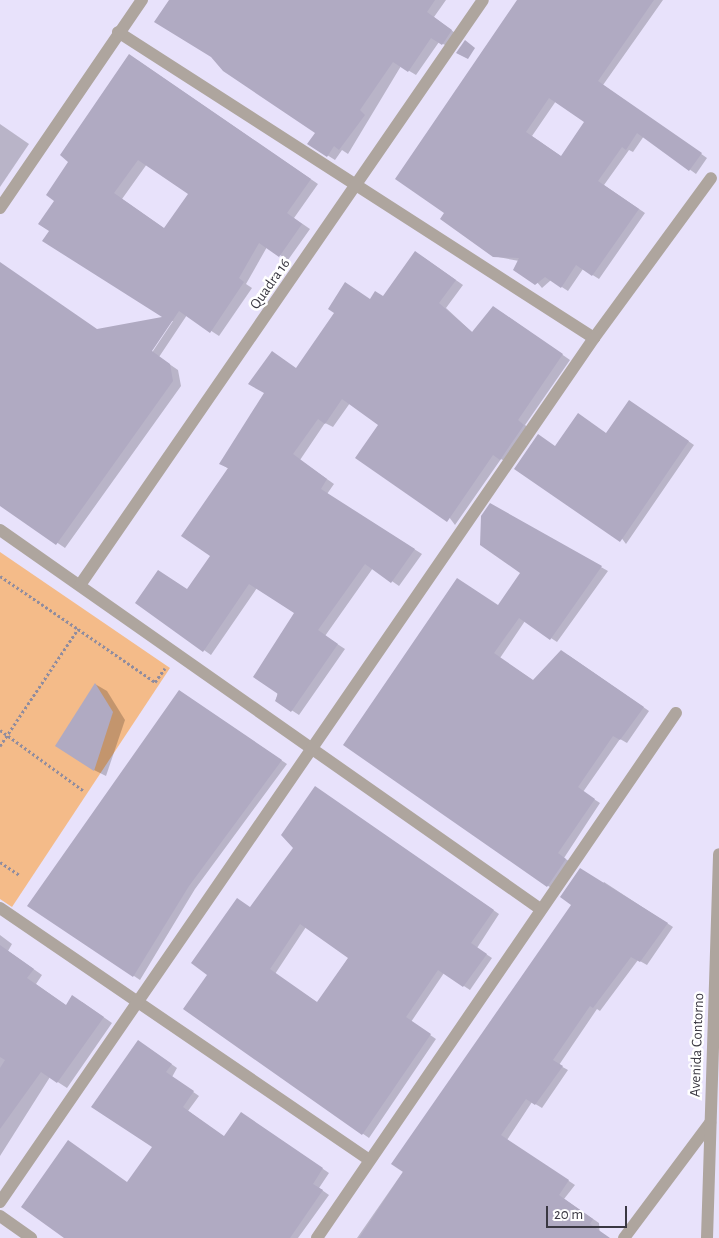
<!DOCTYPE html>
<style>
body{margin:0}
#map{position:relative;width:719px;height:1238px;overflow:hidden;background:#e8e2fb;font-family:"Alegreya Sans",sans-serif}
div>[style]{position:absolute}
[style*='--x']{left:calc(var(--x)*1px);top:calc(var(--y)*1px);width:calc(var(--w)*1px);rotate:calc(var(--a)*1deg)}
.green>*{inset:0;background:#f4bb89}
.shadow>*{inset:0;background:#0003}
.building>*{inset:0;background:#b0aac2}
.path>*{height:3px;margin-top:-1.5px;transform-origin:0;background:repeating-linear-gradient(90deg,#908c9e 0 2.5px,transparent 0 5px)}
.minor>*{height:12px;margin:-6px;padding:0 6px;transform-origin:6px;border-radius:6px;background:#aea59e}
span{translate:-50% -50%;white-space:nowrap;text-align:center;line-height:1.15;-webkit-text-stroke:5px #fff;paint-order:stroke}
.street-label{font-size:15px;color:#3a3842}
.scale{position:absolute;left:546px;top:1206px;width:81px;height:22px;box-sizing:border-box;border:2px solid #3a3842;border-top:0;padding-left:6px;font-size:15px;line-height:18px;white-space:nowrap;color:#3a3842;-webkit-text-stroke:4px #fff;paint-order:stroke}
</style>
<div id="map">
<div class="green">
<i style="clip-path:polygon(0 552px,170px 668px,12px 907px,0 899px)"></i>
</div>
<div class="shadow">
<i style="clip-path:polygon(170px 0,446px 0,434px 17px,459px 36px,451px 48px,439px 42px,416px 75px,401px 66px,348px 154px,342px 150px,335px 160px,327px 155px,317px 133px)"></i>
<i style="clip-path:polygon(evenodd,540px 0,663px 0,603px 85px,707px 158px,696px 174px,644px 136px,633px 152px,629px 150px,604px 185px,645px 213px,599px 279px,583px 269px,568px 291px,551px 280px,542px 288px,519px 261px,493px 256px,540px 0,556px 101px,586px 122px,562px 157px,532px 136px,556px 101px)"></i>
<i style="clip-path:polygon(evenodd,137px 60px,318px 184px,294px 218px,310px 229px,288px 260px,267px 247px,246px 284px,252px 288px,219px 336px,187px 315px,159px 357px,178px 370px,181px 386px,65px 548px,0 504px,0 264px,97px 330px,165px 318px,50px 231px,56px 201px,137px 60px,147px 164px,190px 193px,165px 229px,122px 199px,147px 164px,137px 60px,170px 321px,173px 321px,149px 357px,147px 356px,170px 321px)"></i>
<i style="clip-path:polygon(0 124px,29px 144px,0 187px)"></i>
<i style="clip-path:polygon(423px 257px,463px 285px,446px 308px,473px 333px,501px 312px,570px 360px,525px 425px,531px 430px,508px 463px,501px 459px,455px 525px,380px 425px,350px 403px,333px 427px,325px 423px,300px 460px,334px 484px,327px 494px,422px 554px,399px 586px,373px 568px,325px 636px,345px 649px,299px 715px,276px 700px,295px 613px,257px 588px,211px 655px,137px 603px,188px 591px,212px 556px,229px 469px,221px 464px,297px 369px,371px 300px,384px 297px)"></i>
<i style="clip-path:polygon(635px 405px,694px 445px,626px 544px,555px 448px,607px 434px)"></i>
<i style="clip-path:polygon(491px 505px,608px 571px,557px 642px,525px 621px,500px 658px,534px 681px,568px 655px,649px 711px,627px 743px,620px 739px,583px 792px,600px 803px,564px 858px,572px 863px,554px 890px,345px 745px,499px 606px,522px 572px)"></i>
<i style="clip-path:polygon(95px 684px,107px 691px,125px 720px,106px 776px,94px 770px)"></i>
<i style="clip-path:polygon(185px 695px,287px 764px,195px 889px,140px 980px,29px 906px)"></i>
<i style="clip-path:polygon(evenodd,321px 791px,499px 914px,477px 948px,492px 958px,470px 990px,444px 973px,411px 1022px,436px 1039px,369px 1138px,185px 1009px,295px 848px,321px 791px,306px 927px,349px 957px,318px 1003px,275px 974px,306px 927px)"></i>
<i style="clip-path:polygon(604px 882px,673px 927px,647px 965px,638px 960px,600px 1011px,597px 1009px,559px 1065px,568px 1070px,542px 1108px,532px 1102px,507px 1140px,575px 1185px,564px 1199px,599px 1223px,600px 1238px,357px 1238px)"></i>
<i style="clip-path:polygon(0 935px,12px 944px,8px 951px,42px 975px,36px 984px,67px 1006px,82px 1002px,112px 1023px,67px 1088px,50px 1077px,0 1156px)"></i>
<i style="clip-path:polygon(144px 1045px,177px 1068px,172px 1077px,199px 1096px,188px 1111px,224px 1137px,247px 1117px,329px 1173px,319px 1188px,329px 1195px,298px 1238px,68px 1238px,128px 1183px,154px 1147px)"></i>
</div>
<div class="building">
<i style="clip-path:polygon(169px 0,435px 0,427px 12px,452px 30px,442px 45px,431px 38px,408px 72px,393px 62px,360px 110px,365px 115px,339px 150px,334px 146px,327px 157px,307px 144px,315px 133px,223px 71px,211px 57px,154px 22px)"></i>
<i style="clip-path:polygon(evenodd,517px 0,654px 0,598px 81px,702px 153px,689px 171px,637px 133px,626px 150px,622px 147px,598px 181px,639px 209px,592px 276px,576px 265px,561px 288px,545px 277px,535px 285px,513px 270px,519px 258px,493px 257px,440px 219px,444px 213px,395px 179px,517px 0,549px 98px,584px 122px,561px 156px,526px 132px,549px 98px)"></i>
<i style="clip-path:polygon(465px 40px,475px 48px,468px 59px,456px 53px)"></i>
<i style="clip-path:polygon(evenodd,129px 54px,311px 179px,287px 213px,302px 224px,279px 257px,259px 243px,239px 278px,244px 282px,210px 333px,179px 311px,152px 351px,170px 364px,173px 381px,56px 545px,0 506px,0 262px,97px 329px,162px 317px,42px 241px,49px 231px,38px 224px,54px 201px,46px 195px,68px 162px,60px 155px,129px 54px,138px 160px,188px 194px,164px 228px,114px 193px,138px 160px)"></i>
<i style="clip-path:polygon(415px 251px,456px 280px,439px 303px,472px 332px,493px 306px,563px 354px,518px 420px,524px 425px,500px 460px,493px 455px,447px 522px,355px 458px,378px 425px,342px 399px,325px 424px,318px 419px,293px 454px,327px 479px,321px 489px,415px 549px,391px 583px,365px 564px,318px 630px,338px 644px,291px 712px,275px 701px,278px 694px,253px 677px,294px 613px,249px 584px,203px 652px,135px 603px,158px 570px,187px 589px,210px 556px,181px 536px,228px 468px,219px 464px,264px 393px,248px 384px,272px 351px,296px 368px,334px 313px,328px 309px,345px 282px,370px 299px,375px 291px,383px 296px)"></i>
<i style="clip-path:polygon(629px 400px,689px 441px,620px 542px,514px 469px,538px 434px,555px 446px,578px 413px,606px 433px)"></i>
<i style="clip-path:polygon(490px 503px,602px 566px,550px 640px,519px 618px,494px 653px,533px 680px,561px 650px,644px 707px,620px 740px,613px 736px,578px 787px,595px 799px,558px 853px,566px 859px,547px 887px,343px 745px,457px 578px,498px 605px,520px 573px,480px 545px,481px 516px)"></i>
<i style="clip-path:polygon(95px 683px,113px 712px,94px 771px,55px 746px)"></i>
<i style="clip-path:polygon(179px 690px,282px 760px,189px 886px,133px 977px,27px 906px)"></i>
<i style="clip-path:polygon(evenodd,315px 786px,494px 910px,471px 943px,487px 954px,463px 987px,438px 970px,406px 1017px,431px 1034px,362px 1135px,183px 1009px,207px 975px,191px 963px,237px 898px,250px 907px,293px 848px,281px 835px,315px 786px,300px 924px,348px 958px,317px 1002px,270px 969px,300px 924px)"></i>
<i style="clip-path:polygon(580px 868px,668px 923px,640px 962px,631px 957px,593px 1008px,590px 1006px,553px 1060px,563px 1066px,535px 1105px,526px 1099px,501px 1135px,569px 1180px,559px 1195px,593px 1219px,590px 1224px,610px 1238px,359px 1238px,403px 1172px,391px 1164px,571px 905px,560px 897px)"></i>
<i style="clip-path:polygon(0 945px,34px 969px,27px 978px,66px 1005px,72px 995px,104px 1017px,57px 1083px,41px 1072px,0 1129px,0 1068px,5px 1060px,0 1057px)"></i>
<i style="clip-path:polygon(138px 1040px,172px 1064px,166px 1072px,194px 1091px,183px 1107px,224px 1136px,241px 1112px,323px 1168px,313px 1184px,323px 1190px,290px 1238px,64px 1238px,21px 1207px,68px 1140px,127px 1182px,152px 1147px,91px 1107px)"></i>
</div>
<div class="path">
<i style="--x:0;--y:576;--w:94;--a:34.2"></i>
<i style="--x:0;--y:730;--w:104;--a:36"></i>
<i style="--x:0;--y:746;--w:141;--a:-56.3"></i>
<i style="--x:78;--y:629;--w:93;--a:34.5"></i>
<i style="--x:155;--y:682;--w:17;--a:-54"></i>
<i style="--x:0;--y:862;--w:23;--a:34"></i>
</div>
<div class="minor">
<i style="--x:118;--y:32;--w:566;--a:32.74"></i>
<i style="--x:0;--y:208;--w:252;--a:-55.7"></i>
<i style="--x:0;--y:530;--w:658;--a:35.04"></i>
<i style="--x:80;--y:585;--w:710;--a:-55.44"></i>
<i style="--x:0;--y:908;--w:447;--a:34.3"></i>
<i style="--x:0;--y:1202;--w:1048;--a:-55.49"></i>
<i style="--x:594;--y:338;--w:198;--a:-53.8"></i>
<i style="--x:0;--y:1216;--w:38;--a:35"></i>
<i style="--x:317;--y:1238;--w:636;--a:-55.64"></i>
<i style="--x:624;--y:1238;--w:144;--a:-53.2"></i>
<i style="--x:707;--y:1238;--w:384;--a:-88.2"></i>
</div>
<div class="street-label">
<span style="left:270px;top:284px;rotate:-55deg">Quadra 16</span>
<span style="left:697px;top:1045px;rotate:-88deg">Avenida Contorno</span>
</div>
<div class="scale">20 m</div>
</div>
